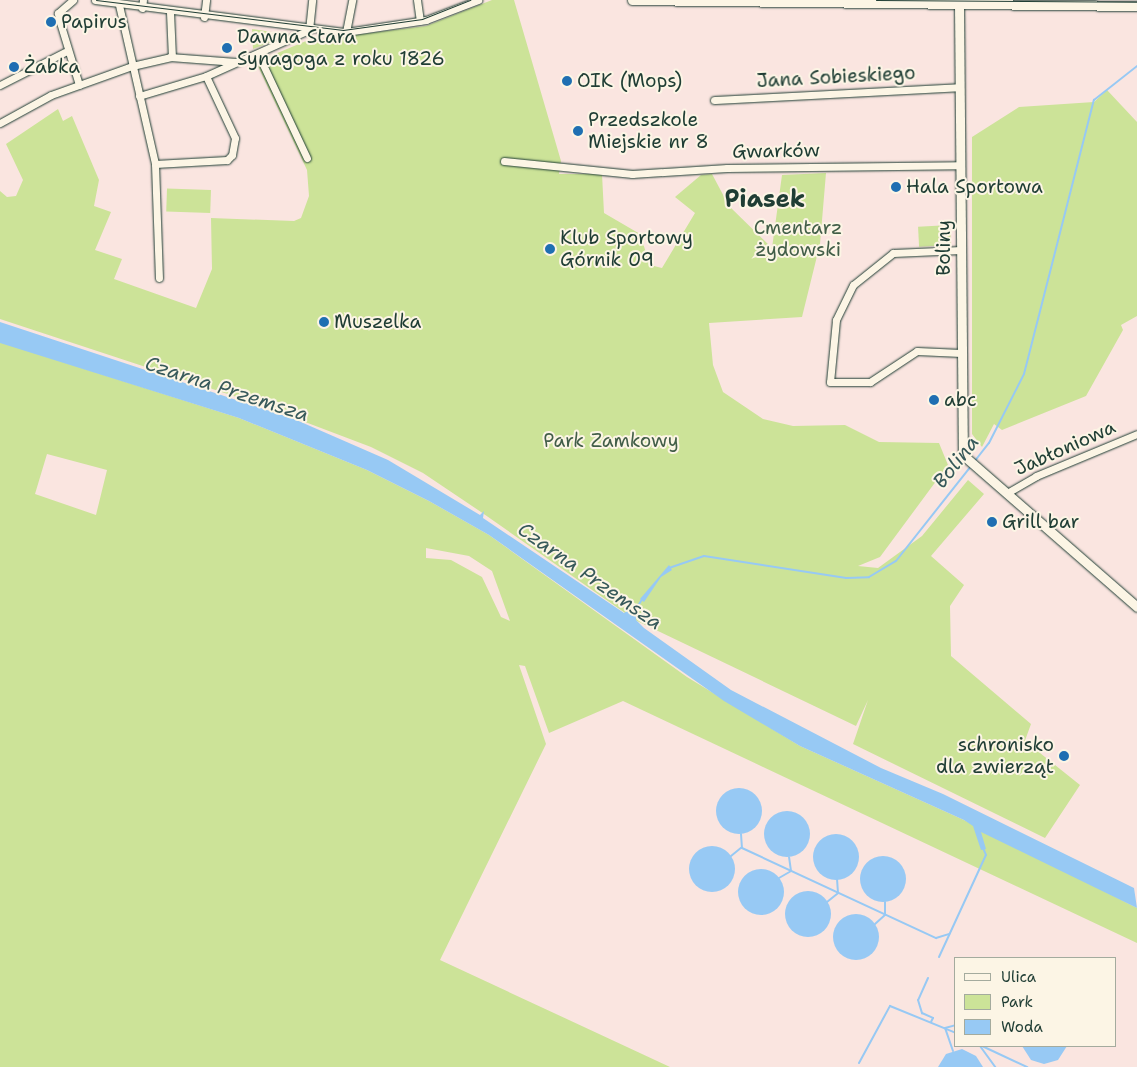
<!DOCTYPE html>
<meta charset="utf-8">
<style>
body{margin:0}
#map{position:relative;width:1137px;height:1067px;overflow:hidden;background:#fae5e0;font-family:"Shantell Sans",sans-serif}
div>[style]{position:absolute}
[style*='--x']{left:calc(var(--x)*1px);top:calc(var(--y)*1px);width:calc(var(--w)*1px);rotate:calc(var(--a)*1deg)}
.green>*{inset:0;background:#cce398;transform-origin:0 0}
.water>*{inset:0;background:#97c9f4}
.round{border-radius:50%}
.stream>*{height:2px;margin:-1px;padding:0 1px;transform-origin:1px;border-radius:1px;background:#97c9f4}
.roads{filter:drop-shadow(0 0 1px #1f3d34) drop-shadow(0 0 1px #1f3d34)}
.minor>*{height:7px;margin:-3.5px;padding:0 3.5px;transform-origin:3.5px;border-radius:3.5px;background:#fcf5e5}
.tertiary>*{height:9px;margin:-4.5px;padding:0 4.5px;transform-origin:4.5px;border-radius:4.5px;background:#fcf5e5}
.tram>*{height:1px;margin:-0.5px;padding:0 0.5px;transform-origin:0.5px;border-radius:0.5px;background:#1f3d34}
.dots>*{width:14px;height:14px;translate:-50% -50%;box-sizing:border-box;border:2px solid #fcf5e5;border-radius:50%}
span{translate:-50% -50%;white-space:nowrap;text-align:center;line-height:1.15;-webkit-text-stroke:4px #fcf5e5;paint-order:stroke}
.poi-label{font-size:19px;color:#1f3d34}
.left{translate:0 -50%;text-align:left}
.right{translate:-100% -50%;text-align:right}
.street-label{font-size:19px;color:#1f3d34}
.park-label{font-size:19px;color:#425e48}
.water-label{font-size:20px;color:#37595a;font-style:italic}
.district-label{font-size:24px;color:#1f3d34;font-weight:700}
.legend{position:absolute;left:954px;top:957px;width:162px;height:90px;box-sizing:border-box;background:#fcf5e5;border:1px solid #a4ab9e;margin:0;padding:6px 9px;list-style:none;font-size:15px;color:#1f3d34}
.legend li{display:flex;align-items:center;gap:10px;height:25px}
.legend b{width:25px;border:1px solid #a4ab9e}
</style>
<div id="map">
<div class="green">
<i style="clip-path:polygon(492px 0,514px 0,561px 161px,559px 174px,602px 174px,604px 213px,640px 234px,650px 265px,662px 268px,695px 213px,675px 197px,701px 175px,712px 174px,729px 206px,772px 248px,782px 175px,826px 173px,820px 244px,802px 317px,709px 323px,713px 365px,723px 392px,763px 419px,793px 426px,845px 425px,879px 442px,939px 443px,948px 465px,880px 557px,858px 566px,878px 568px,922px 536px,968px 480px,984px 494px,931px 556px,964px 585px,950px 606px,951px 656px,1031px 724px,1023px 746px,1035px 749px,1080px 785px,1045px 838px,853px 744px,868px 700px,856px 726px,635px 620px,481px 512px,423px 473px,371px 447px,255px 403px,0 319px,0 191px,7px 197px,16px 196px,23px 180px,6px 144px,58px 109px,63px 121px,72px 116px,99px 180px,94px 206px,111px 212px,95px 250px,122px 259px,114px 279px,196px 308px,212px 269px,211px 218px,294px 221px,301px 218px,309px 196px,307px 170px,256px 62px,306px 41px,426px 26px)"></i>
<i style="clip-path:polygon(252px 29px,285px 34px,284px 37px,253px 49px)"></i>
<i style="clip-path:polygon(1107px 90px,1137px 122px,1137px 316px,1121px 325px,1123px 330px,1086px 396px,1002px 430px,994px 424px,982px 447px,972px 434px,972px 137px,1019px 107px,1094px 102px)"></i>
<i style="left:211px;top:190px;width:23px;height:44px;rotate:92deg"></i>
<i style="left:950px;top:225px;width:20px;height:32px;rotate:87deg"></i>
<i style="clip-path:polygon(evenodd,0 342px,239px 418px,367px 470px,429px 501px,489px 535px,687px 677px,800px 746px,964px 820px,1137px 908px,1137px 943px,623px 701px,549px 733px,525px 666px,519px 665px,546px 744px,440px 960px,670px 1067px,0 1067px,0 342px,47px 454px,107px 470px,96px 515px,35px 494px,47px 454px,0 342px,426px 548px,469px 556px,492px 571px,510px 621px,501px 617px,482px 577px,451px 560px,426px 558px,426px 548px)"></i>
</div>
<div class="water">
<i style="clip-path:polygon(0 322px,294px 419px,388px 460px,480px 515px,484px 511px,483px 518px,624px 613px,635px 606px,639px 609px,636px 620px,644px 628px,731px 690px,881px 768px,943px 794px,1134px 888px,1137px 908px,981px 832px,986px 849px,981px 850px,973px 826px,964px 820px,800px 746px,724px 701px,489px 535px,429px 501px,367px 470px,239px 418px,0 343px)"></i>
<i style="clip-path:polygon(669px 565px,672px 570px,661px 577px,644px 602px,640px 599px)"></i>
<i class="round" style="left:716px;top:788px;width:46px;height:46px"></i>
<i class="round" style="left:764px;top:811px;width:46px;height:46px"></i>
<i class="round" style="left:813px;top:834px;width:46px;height:46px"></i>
<i class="round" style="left:689px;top:846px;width:46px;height:46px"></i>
<i class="round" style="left:860px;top:856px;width:46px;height:46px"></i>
<i class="round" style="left:738px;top:869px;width:46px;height:46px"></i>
<i class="round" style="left:785px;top:891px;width:46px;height:46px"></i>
<i class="round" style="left:833px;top:914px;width:46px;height:46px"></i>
<i style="clip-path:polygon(1022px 1046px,1067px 1046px,1058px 1060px,1044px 1064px,1031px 1060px)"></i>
<i style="clip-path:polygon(962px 1049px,976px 1056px,983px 1067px,938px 1067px,946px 1054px)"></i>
</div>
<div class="stream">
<i style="--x:974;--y:462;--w:24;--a:-52"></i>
<i style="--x:989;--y:443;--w:77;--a:-63.1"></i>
<i style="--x:1024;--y:374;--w:283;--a:-75.7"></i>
<i style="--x:1094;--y:100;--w:55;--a:-38.3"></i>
<i style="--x:669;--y:568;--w:37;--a:-19"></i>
<i style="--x:704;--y:556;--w:144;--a:8.8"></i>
<i style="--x:846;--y:578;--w:23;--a:-2"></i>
<i style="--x:869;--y:577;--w:31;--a:-31"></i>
<i style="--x:896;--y:561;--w:121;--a:-51.7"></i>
<i style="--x:636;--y:609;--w:13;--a:-58"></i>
<i style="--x:741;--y:834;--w:14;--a:86"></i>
<i style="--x:742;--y:848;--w:214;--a:24.9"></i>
<i style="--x:936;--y:938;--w:14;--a:-17"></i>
<i style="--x:731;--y:856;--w:13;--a:-39"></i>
<i style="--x:779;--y:878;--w:14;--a:-30"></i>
<i style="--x:791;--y:871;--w:14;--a:-98"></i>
<i style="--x:827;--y:902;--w:14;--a:-39"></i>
<i style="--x:838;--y:893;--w:14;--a:-94"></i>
<i style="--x:875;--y:924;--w:13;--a:-42"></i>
<i style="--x:885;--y:915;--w:13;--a:-90"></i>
<i style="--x:939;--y:957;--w:112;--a:-65.3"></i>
<i style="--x:986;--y:855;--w:8;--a:-113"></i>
<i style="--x:928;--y:978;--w:24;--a:114"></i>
<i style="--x:918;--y:1000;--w:14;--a:73"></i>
<i style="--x:922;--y:1013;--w:12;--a:24"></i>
<i style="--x:933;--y:1018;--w:4;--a:117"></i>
<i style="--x:980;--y:1046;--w:26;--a:54"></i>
<i style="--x:982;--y:1046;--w:50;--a:25"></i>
<i style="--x:953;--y:1051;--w:24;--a:-109"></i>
<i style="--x:945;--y:1028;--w:11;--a:-15"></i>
<i style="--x:859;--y:1063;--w:65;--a:-61.5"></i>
<i style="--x:890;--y:1006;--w:71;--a:22.2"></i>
</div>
<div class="roads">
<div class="minor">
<i style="--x:73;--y:0;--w:20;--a:139"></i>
<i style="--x:58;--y:13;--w:6;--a:81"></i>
<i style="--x:59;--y:19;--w:69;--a:73.1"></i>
<i style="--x:95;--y:0;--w:253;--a:7.3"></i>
<i style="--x:346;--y:32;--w:81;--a:-8.5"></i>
<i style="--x:426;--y:20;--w:56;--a:-21"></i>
<i style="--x:417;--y:0;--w:21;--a:82"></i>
<i style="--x:119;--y:5;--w:163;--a:77.2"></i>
<i style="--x:155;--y:164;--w:114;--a:88"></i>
<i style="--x:142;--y:8;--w:8;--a:-83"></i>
<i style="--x:170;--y:12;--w:45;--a:87.5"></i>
<i style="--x:204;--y:17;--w:17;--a:-83"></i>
<i style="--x:309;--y:30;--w:30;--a:-84"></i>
<i style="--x:346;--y:32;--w:33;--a:-79"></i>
<i style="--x:258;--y:54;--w:115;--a:64.8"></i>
<i style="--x:0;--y:85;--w:73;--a:-26.9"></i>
<i style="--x:139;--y:96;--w:70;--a:-16.6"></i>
<i style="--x:206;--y:76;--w:113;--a:-24.1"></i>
<i style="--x:714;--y:100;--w:246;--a:-3"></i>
<i style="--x:0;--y:123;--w:58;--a:-28.8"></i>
<i style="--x:51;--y:95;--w:86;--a:-19.7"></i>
<i style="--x:132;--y:66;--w:39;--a:-13"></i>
<i style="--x:170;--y:57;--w:66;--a:4.3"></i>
<i style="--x:504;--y:161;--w:129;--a:5.8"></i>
<i style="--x:632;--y:174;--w:95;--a:-3.6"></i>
<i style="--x:727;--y:168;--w:233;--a:-0.7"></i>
<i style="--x:155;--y:164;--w:72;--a:-3.2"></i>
<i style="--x:227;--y:160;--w:7;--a:-45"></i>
<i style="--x:232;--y:155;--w:17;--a:-80"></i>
<i style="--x:235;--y:138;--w:68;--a:-115.1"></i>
<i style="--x:961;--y:250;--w:68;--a:177.5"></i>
<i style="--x:893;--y:253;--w:51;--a:141.3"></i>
<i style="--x:853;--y:285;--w:39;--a:116"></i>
<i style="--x:836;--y:320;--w:62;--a:95.5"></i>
<i style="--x:830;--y:382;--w:40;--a:0"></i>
<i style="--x:870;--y:382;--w:56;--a:-33.4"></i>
<i style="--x:917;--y:351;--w:44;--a:2.6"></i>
<i style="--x:1007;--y:493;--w:34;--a:-30"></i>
<i style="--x:1036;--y:476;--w:109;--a:-22.6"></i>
</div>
<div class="tertiary">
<i style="--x:632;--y:0;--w:505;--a:0.68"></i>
<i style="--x:959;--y:5;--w:450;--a:89.5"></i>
<i style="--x:963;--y:455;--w:231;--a:41.1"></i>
</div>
</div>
<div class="tram">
<i style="--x:96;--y:0;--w:249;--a:6.9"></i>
<i style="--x:343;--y:30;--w:80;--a:-7.9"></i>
<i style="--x:422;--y:19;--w:52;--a:-21.6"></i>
<i style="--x:876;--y:0;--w:261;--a:0.4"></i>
</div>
<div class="dots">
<i style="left:51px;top:22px;background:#1f6fb2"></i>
<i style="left:227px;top:48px;background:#1f6fb2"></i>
<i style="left:14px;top:67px;background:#1f6fb2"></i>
<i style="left:567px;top:81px;background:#1f6fb2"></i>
<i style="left:578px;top:131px;background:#1f6fb2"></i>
<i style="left:896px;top:187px;background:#1f6fb2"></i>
<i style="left:550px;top:249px;background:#1f6fb2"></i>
<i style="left:324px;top:322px;background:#1f6fb2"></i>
<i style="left:934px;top:400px;background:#1f6fb2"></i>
<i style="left:992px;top:522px;background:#1f6fb2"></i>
<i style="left:1064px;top:756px;background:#1f6fb2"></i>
</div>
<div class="poi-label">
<span class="left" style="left:61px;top:22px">Papirus</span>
<span class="left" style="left:237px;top:48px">Dawna Stara<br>Synagoga z roku 1826</span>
<span class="left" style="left:24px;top:67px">Żabka</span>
<span class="left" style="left:577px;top:81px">OIK (Mops)</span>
<span class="left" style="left:588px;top:131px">Przedszkole<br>Miejskie nr 8</span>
<span class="left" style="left:906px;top:187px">Hala Sportowa</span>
<span class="left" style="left:560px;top:249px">Klub Sportowy<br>Górnik 09</span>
<span class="left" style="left:334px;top:322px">Muszelka</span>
<span class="left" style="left:944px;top:400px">abc</span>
<span class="left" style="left:1002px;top:522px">Grill bar</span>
<span class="right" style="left:1054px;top:756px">schronisko<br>dla zwierząt</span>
</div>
<div class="street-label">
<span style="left:836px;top:77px;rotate:-3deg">Jana Sobieskiego</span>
<span style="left:776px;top:151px;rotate:-1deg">Gwarków</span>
<span style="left:944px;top:248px;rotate:-90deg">Boliny</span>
<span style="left:1065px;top:448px;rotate:-24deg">Jabłoniowa</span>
</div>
<div class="park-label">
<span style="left:798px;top:239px">Cmentarz<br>żydowski</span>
<span style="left:611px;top:441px">Park Zamkowy</span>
</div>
<div class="water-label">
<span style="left:227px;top:389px;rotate:18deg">Czarna Przemsza</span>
<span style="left:956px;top:462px;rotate:-52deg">Bolina</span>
<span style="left:590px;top:576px;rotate:35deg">Czarna Przemsza</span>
</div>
<div class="district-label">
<span style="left:765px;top:200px">Piasek</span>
</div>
<ul class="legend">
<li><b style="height:6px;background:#fcf5e5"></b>Ulica</li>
<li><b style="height:14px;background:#cce398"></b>Park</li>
<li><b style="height:14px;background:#97c9f4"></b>Woda</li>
</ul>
</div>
